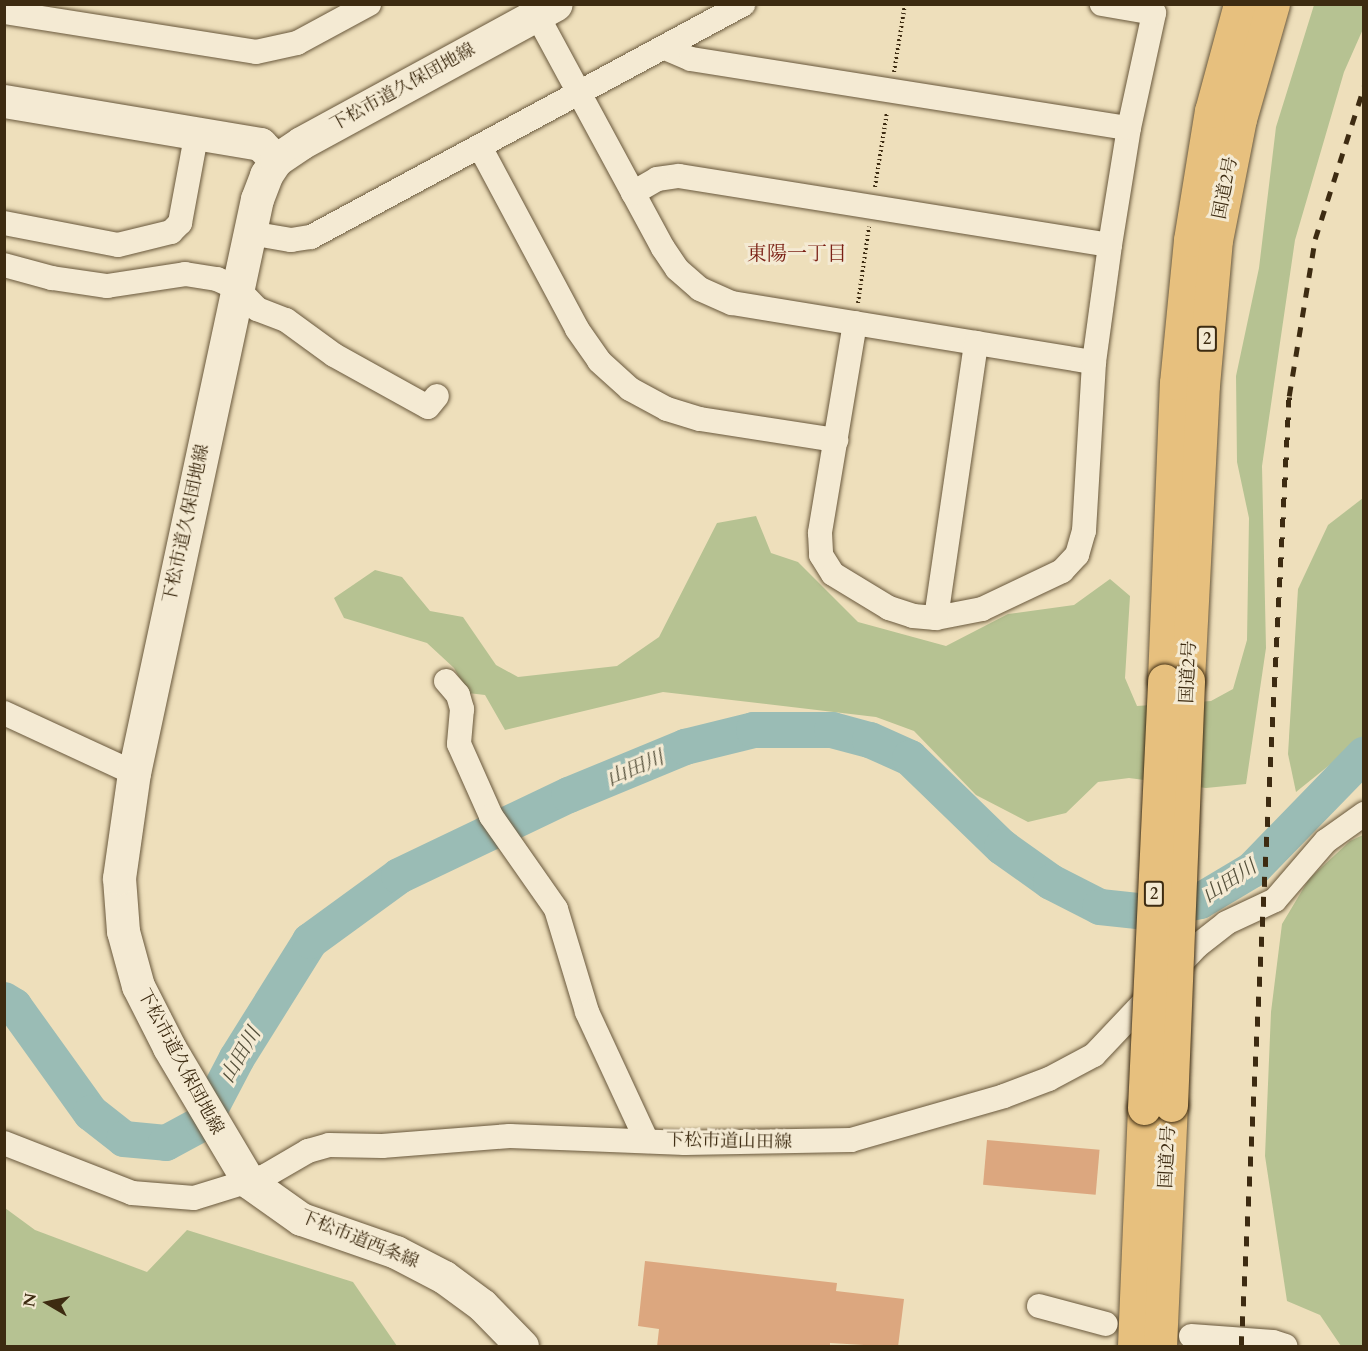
<!DOCTYPE html>
<meta charset="utf-8">
<style>
body{margin:0}
#map{position:relative;width:1368px;height:1351px;overflow:hidden;background:#eedfbb;font-family:Cardo,"Noto Serif JP",serif}
div>[style]{position:absolute}
[style*='--x']{left:calc(var(--x)*1px);top:calc(var(--y)*1px);width:calc(var(--w)*1px);rotate:calc(var(--a)*1deg)}
.green>*{inset:0;background:#b6c292}
.river>*{height:36px;margin:-18px;padding:0 18px;transform-origin:18px;border-radius:18px;background:#9abcb5}
.building>*{inset:0;background:#dca77f;transform-origin:0 0}
.path>*{height:4px;margin-top:-2px;transform-origin:0;background:repeating-linear-gradient(90deg,#3d2b11 0 1.5px,transparent 0 4.5px)}
.roads{filter:drop-shadow(0 0 2px #69583c) drop-shadow(0 0 2px #69583c)}
.street>*{height:24px;margin:-12px;padding:0 12px;transform-origin:12px;border-radius:12px;background:#f4ead3}
.secondary>*{height:33px;margin:-16.5px;padding:0 16.5px;transform-origin:16.5px;border-radius:16.5px;background:#f4ead3}
.highway>*{height:33px;margin:-16.5px;padding:0 16.5px;transform-origin:16.5px;border-radius:16.5px;background:#e7c07e}
.rail>*{height:4.5px;margin-top:-2.25px;transform-origin:0;background:repeating-linear-gradient(90deg,#3d2b11 0 10px,transparent 0 20px)}
.bridges{filter:drop-shadow(0 0 2px #3d2b11) drop-shadow(0 0 2px #3d2b11)}
.highway-bridge>*{height:33px;margin:-16.5px;padding:0 16.5px;transform-origin:16.5px;border-radius:16.5px;background:#e7c07e}
span{translate:-50% -50%;white-space:nowrap;text-align:center;line-height:1.15;-webkit-text-stroke:6px #f4ead3;paint-order:stroke}
.shield-label span{padding:2px 4px;background:#f4ead3;border:2px solid;border-radius:4px;-webkit-text-stroke-width:0}
.shield-label{font-size:16px;color:#3d2b11;font-weight:700}
.street-label{font-size:18px;color:#3d2b11}
.neighbourhood-label{font-size:20px;color:#7a1f14}
.water-label{font-size:20px;color:#544f3a;font-style:italic}
.frame{position:absolute;inset:0;border:6px solid #3d2b11;pointer-events:none}
.north{position:absolute;left:18px;top:1273px;width:60px;height:60px;-webkit-text-stroke:4px #f4ead3;paint-order:stroke;rotate:279deg;font-size:16px;font-weight:700;line-height:24px;text-align:center;color:#3d2b11}
.north::after{content:'';display:block;margin:auto;width:21px;height:27px;background:#3d2b11;clip-path:polygon(50% 0,100% 100%,50% 72%,0 100%)}
</style>
<div id="map">
<div class="green">
<i style="clip-path:polygon(1314px 5px,1363px 5px,1363px 29px,1344px 72px,1295px 240px,1262px 466px,1266px 648px,1246px 784px,1206px 788px,1129px 778px,1098px 782px,1066px 813px,1028px 822px,976px 795px,914px 731px,876px 717px,663px 692px,505px 730px,485px 695px,468px 693px,454px 668px,427px 643px,344px 618px,334px 598px,375px 570px,402px 577px,430px 611px,463px 617px,496px 665px,518px 677px,617px 666px,659px 637px,717px 523px,756px 516px,771px 553px,798px 562px,858px 622px,946px 646px,1008px 614px,1074px 605px,1110px 579px,1130px 596px,1125px 678px,1137px 706px,1211px 701px,1233px 689px,1247px 640px,1249px 518px,1237px 462px,1236px 376px,1259px 268px,1276px 127px)"></i>
<i style="clip-path:polygon(1363px 498px,1363px 738px,1296px 792px,1288px 754px,1298px 589px,1328px 525px)"></i>
<i style="clip-path:polygon(1363px 835px,1364px 1346px,1341px 1346px,1320px 1315px,1287px 1301px,1265px 1156px,1271px 1012px,1282px 924px,1309px 879px,1350px 841px)"></i>
<i style="clip-path:polygon(5px 1208px,35px 1230px,147px 1272px,187px 1230px,353px 1282px,397px 1346px,5px 1346px)"></i>
</div>
<div class="river">
<i style="--x:4;--y:1000;--w:12;--a:31"></i>
<i style="--x:14;--y:1006;--w:132;--a:54.3"></i>
<i style="--x:91;--y:1113;--w:42;--a:38.2"></i>
<i style="--x:124;--y:1139;--w:42;--a:5.4"></i>
<i style="--x:166;--y:1143;--w:42;--a:-28.4"></i>
<i style="--x:203;--y:1123;--w:73;--a:-62.4"></i>
<i style="--x:237;--y:1058;--w:138;--a:-58"></i>
<i style="--x:310;--y:941;--w:110;--a:-36.1"></i>
<i style="--x:399;--y:876;--w:188;--a:-25.5"></i>
<i style="--x:569;--y:795;--w:126;--a:-22.5"></i>
<i style="--x:685;--y:747;--w:71;--a:-13.8"></i>
<i style="--x:754;--y:730;--w:78;--a:0"></i>
<i style="--x:832;--y:730;--w:39;--a:15"></i>
<i style="--x:870;--y:740;--w:44;--a:24.2"></i>
<i style="--x:910;--y:758;--w:128;--a:44.1"></i>
<i style="--x:1002;--y:847;--w:60;--a:35.5"></i>
<i style="--x:1051;--y:882;--w:55;--a:27"></i>
<i style="--x:1100;--y:907;--w:47;--a:6.1"></i>
<i style="--x:1147;--y:912;--w:54;--a:-11.7"></i>
<i style="--x:1200;--y:901;--w:61;--a:-30.8"></i>
<i style="--x:1252;--y:870;--w:161;--a:-45.8"></i>
</div>
<div class="building">
<i style="left:987px;top:1140px;width:113px;height:45px;rotate:5deg"></i>
<i style="clip-path:polygon(645px 1261px,837px 1283px,836px 1291px,904px 1299px,898px 1347px,830px 1343px,830px 1347px,657px 1347px,659px 1329px,638px 1326px)"></i>
</div>
<div class="path">
<i style="--x:894;--y:72;--w:69;--a:-80.8"></i>
<i style="--x:875;--y:187;--w:76;--a:-80.9"></i>
<i style="--x:858;--y:303;--w:77;--a:-81.8"></i>
</div>
<div class="roads">
<div class="street">
<i style="--x:531;--y:4;--w:277;--a:61.6"></i>
<i style="--x:663;--y:248;--w:25;--a:56"></i>
<i style="--x:677;--y:269;--w:30;--a:41"></i>
<i style="--x:700;--y:289;--w:35;--a:24"></i>
<i style="--x:732;--y:303;--w:367;--a:9.3"></i>
<i style="--x:4;--y:12;--w:255;--a:9"></i>
<i style="--x:256;--y:52;--w:42;--a:-12.4"></i>
<i style="--x:297;--y:43;--w:82;--a:-28.4"></i>
<i style="--x:665;--y:48;--w:28;--a:23"></i>
<i style="--x:691;--y:59;--w:443;--a:9"></i>
<i style="--x:480;--y:147;--w:206;--a:61.9"></i>
<i style="--x:577;--y:329;--w:39;--a:55"></i>
<i style="--x:599;--y:361;--w:42;--a:42.1"></i>
<i style="--x:630;--y:389;--w:42;--a:28.4"></i>
<i style="--x:667;--y:409;--w:34;--a:17"></i>
<i style="--x:700;--y:419;--w:138;--a:8.8"></i>
<i style="--x:633;--y:193;--w:28;--a:-30"></i>
<i style="--x:657;--y:179;--w:22;--a:-8"></i>
<i style="--x:679;--y:176;--w:436;--a:9.1"></i>
<i style="--x:4;--y:223;--w:116;--a:10.9"></i>
<i style="--x:118;--y:245;--w:55;--a:-13.8"></i>
<i style="--x:171;--y:232;--w:13;--a:-45"></i>
<i style="--x:180;--y:223;--w:94;--a:-79.5"></i>
<i style="--x:250;--y:233;--w:42;--a:9.7"></i>
<i style="--x:291;--y:240;--w:20;--a:-9"></i>
<i style="--x:311;--y:237;--w:491;--a:-28.3"></i>
<i style="--x:4;--y:265;--w:50;--a:15.2"></i>
<i style="--x:52;--y:278;--w:56;--a:8.3"></i>
<i style="--x:107;--y:286;--w:79;--a:-8.7"></i>
<i style="--x:185;--y:274;--w:32;--a:9"></i>
<i style="--x:217;--y:279;--w:23;--a:25"></i>
<i style="--x:238;--y:289;--w:28;--a:46"></i>
<i style="--x:257;--y:309;--w:31;--a:21"></i>
<i style="--x:286;--y:320;--w:59;--a:36.1"></i>
<i style="--x:334;--y:355;--w:107;--a:29"></i>
<i style="--x:428;--y:407;--w:14;--a:-51"></i>
<i style="--x:855;--y:323;--w:213;--a:99.5"></i>
<i style="--x:820;--y:533;--w:22;--a:87"></i>
<i style="--x:821;--y:555;--w:22;--a:58"></i>
<i style="--x:833;--y:574;--w:66;--a:31.3"></i>
<i style="--x:889;--y:608;--w:25;--a:18"></i>
<i style="--x:913;--y:616;--w:23;--a:5"></i>
<i style="--x:936;--y:618;--w:47;--a:-11.1"></i>
<i style="--x:982;--y:609;--w:89;--a:-25.4"></i>
<i style="--x:1062;--y:571;--w:22;--a:-47"></i>
<i style="--x:1077;--y:555;--w:25;--a:-74"></i>
<i style="--x:1084;--y:531;--w:169;--a:-86.6"></i>
<i style="--x:1094;--y:362;--w:118;--a:-82.2"></i>
<i style="--x:1110;--y:245;--w:119;--a:-80.8"></i>
<i style="--x:1129;--y:128;--w:118;--a:-77.7"></i>
<i style="--x:1154;--y:13;--w:53;--a:-170.2"></i>
<i style="--x:936;--y:618;--w:278;--a:-81.7"></i>
<i style="--x:446;--y:681;--w:18;--a:49"></i>
<i style="--x:458;--y:695;--w:15;--a:74"></i>
<i style="--x:462;--y:709;--w:35;--a:95"></i>
<i style="--x:459;--y:744;--w:79;--a:66"></i>
<i style="--x:491;--y:816;--w:113;--a:55"></i>
<i style="--x:556;--y:909;--w:108;--a:73.2"></i>
<i style="--x:587;--y:1012;--w:142;--a:65.1"></i>
<i style="--x:4;--y:713;--w:143;--a:24.8"></i>
<i style="--x:4;--y:1143;--w:137;--a:21.3"></i>
<i style="--x:132;--y:1193;--w:62;--a:4.6"></i>
<i style="--x:194;--y:1198;--w:74;--a:-17.2"></i>
<i style="--x:265;--y:1176;--w:50;--a:-30.2"></i>
<i style="--x:308;--y:1151;--w:22;--a:-16"></i>
<i style="--x:329;--y:1145;--w:53;--a:1.1"></i>
<i style="--x:382;--y:1146;--w:128;--a:-4.5"></i>
<i style="--x:510;--y:1136;--w:175;--a:2.3"></i>
<i style="--x:685;--y:1143;--w:166;--a:-1"></i>
<i style="--x:851;--y:1140;--w:159;--a:-16"></i>
<i style="--x:1004;--y:1096;--w:48;--a:-20.7"></i>
<i style="--x:1049;--y:1079;--w:51;--a:-28.1"></i>
<i style="--x:1094;--y:1055;--w:150;--a:-46.6"></i>
<i style="--x:1197;--y:946;--w:37;--a:-38"></i>
<i style="--x:1226;--y:923;--w:54;--a:-25.1"></i>
<i style="--x:1275;--y:900;--w:78;--a:-49.2"></i>
<i style="--x:1326;--y:841;--w:47;--a:-35.4"></i>
<i style="--x:1039;--y:1306;--w:69;--a:15"></i>
<i style="--x:1191;--y:1336;--w:82;--a:4.2"></i>
<i style="--x:1273;--y:1342;--w:13;--a:18"></i>
</div>
<div class="secondary">
<i style="--x:4;--y:101;--w:260;--a:9.5"></i>
<i style="--x:260;--y:144;--w:23;--a:45"></i>
<i style="--x:522;--y:1346;--w:57;--a:-134.3"></i>
<i style="--x:482;--y:1305;--w:47;--a:-143.6"></i>
<i style="--x:444;--y:1277;--w:54;--a:-152.5"></i>
<i style="--x:396;--y:1252;--w:101;--a:-160.8"></i>
<i style="--x:301;--y:1219;--w:64;--a:-144.6"></i>
<i style="--x:249;--y:1182;--w:157;--a:-120.7"></i>
<i style="--x:169;--y:1047;--w:68;--a:-116.9"></i>
<i style="--x:138;--y:986;--w:57;--a:-105.3"></i>
<i style="--x:123;--y:931;--w:53;--a:-94.3"></i>
<i style="--x:119;--y:878;--w:106;--a:-81.9"></i>
<i style="--x:134;--y:773;--w:587;--a:-77.91"></i>
<i style="--x:257;--y:199;--w:26;--a:-69"></i>
<i style="--x:266;--y:175;--w:18;--a:-56"></i>
<i style="--x:276;--y:160;--w:30;--a:-34"></i>
<i style="--x:301;--y:143;--w:290;--a:-28.6"></i>
</div>
<div class="highway">
<i style="--x:1164;--y:680;--w:297;--a:-87.7"></i>
<i style="--x:1176;--y:383;--w:144;--a:-84.4"></i>
<i style="--x:1190;--y:240;--w:131;--a:-80.8"></i>
<i style="--x:1211;--y:111;--w:111;--a:-74.8"></i>
<i style="--x:1188;--y:680;--w:295;--a:-87.1"></i>
<i style="--x:1203;--y:385;--w:146;--a:-84.9"></i>
<i style="--x:1216;--y:240;--w:123;--a:-78.8"></i>
<i style="--x:1240;--y:119;--w:120;--a:-74"></i>
<i style="--x:1134;--y:1346;--w:238;--a:-87.6"></i>
<i style="--x:1160;--y:1346;--w:241;--a:-87.4"></i>
</div>
</div>
<div class="rail">
<i style="--x:1241;--y:1346;--w:951;--a:-87.11"></i>
<i style="--x:1289;--y:396;--w:159;--a:-80.6"></i>
<i style="--x:1315;--y:239;--w:161;--a:-72.2"></i>
</div>
<div class="bridges">
<div class="highway-bridge">
<i style="--x:1171;--y:1105;--w:425;--a:-87.7"></i>
<i style="--x:1144;--y:1108;--w:428;--a:-87.3"></i>
</div>
</div>
<div class="shield-label">
<span style="left:1207px;top:339px">2</span>
<span style="left:1154px;top:894px">2</span>
</div>
<div class="street-label">
<span style="left:403px;top:88px;rotate:-29deg">下松市道久保団地線</span>
<span style="left:1226px;top:188px;rotate:-79deg">国道2号</span>
<span style="left:187px;top:524px;rotate:-78deg">下松市道久保団地線</span>
<span style="left:1189px;top:672px;rotate:-87deg">国道2号</span>
<span style="left:180px;top:1062px;rotate:62deg">下松市道久保団地線</span>
<span style="left:729px;top:1142px;rotate:1deg">下松市道山田線</span>
<span style="left:1168px;top:1157px;rotate:-87deg">国道2号</span>
<span style="left:359px;top:1240px;rotate:22deg">下松市道西条線</span>
</div>
<div class="neighbourhood-label">
<span style="left:797px;top:253px">東陽一丁目</span>
</div>
<div class="water-label">
<span style="left:635px;top:768px;rotate:-23deg">山田川</span>
<span style="left:1229px;top:881px;rotate:-33deg">山田川</span>
<span style="left:240px;top:1055px;rotate:-60deg">山田川</span>
</div>
<div class="frame"></div>
<div class="north">N</div>
</div>
